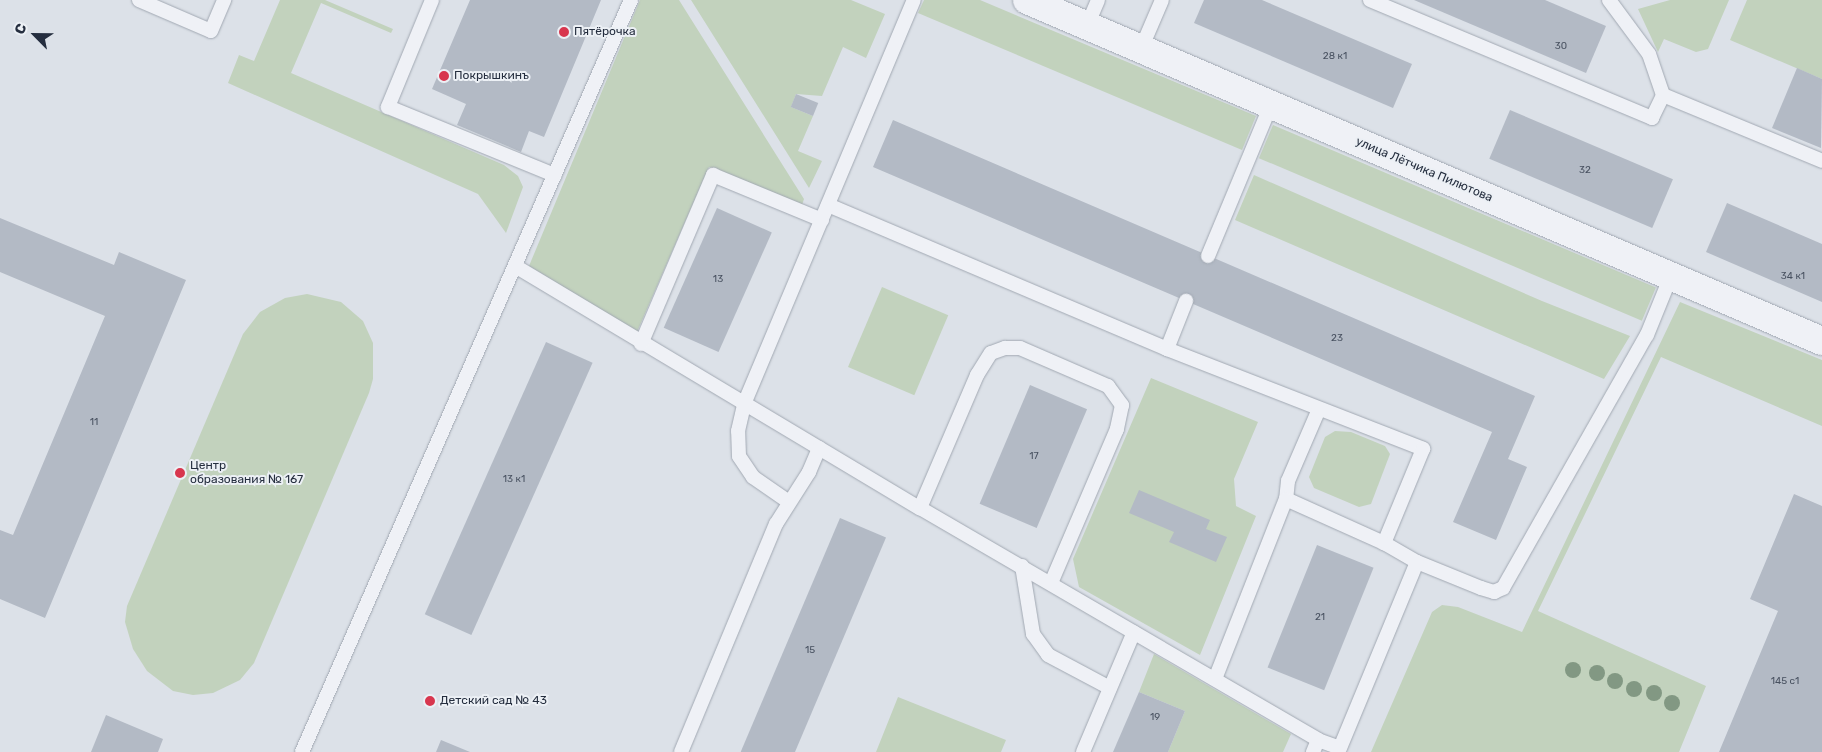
<!DOCTYPE html>
<meta charset="utf-8">
<style>
body{margin:0}
#map{position:relative;width:1822px;height:752px;overflow:hidden;background:#dce1e8;font-family:Rubik,sans-serif}
div>[style]{position:absolute}
[style*='--x']{left:calc(var(--x)*1px);top:calc(var(--y)*1px);width:calc(var(--w)*1px);rotate:calc(var(--a)*1deg)}
.green>*{inset:0;background:#c2d2bd;transform-origin:0 0}
.building>*{inset:0;background:#b3bac5;transform-origin:0 0}
.roads{filter:drop-shadow(0 0 1px #a1a8b2) drop-shadow(0 0 1px #a1a8b2)}
.service>*{height:14px;margin:-7px;padding:0 7px;transform-origin:7px;border-radius:7px;background:#eff1f6}
.minor>*{height:28px;margin:-14px;padding:0 14px;transform-origin:14px;border-radius:14px;background:#eff1f6}
.trees>*{width:16px;height:16px;margin:-8px;border-radius:50%;background:#829883}
.dots>*{width:14px;height:14px;translate:-50% -50%;box-sizing:border-box;border:2px solid #ecf0f5;border-radius:50%}
span{translate:-50% -50%;white-space:nowrap;text-align:center;line-height:1.15;-webkit-text-stroke:4px #ecf0f5;paint-order:stroke}
.number-label{font-size:10px;color:#485160}
.number-label span{-webkit-text-stroke-width:0}
.poi-label{font-size:12px;color:#252e3f}
.left{translate:0 -50%;text-align:left}
.street-label{font-size:12px;color:#252e3f}
.north{position:absolute;left:10px;top:10px;width:50px;height:50px;-webkit-text-stroke:4px #ecf0f5;paint-order:stroke;rotate:293deg;font-size:14px;font-weight:700;line-height:20px;text-align:center;color:#252e3f}
.north::after{content:'';display:block;margin:auto;width:18px;height:22px;background:#252e3f;clip-path:polygon(50% 0,100% 100%,50% 72%,0 100%)}
</style>
<div id="map">
<div class="green">
<i style="clip-path:polygon(280px 0,325px 0,393px 29px,391px 33px,321px 3px,291px 73px,504px 165px,518px 176px,523px 187px,506px 233px,478px 194px,228px 83px,239px 55px,254px 61px)"></i>
<i style="clip-path:polygon(640px 0,679px 0,804px 199px,802px 205px,709px 167px,637px 332px,529px 266px)"></i>
<i style="clip-path:polygon(691px 0,851px 0,885px 14px,866px 58px,843px 47px,822px 96px,796px 94px,791px 107px,813px 116px,798px 151px,822px 161px,809px 188px)"></i>
<i style="clip-path:polygon(924px 0,980px 0,1256px 116px,1242px 150px,918px 13px)"></i>
<i style="clip-path:polygon(1670px 0,1729px 0,1708px 49px,1696px 52px,1664px 39px,1658px 52px,1638px 9px)"></i>
<i style="clip-path:polygon(1747px 0,1822px 0,1822px 79px,1730px 40px)"></i>
<i style="left:1273px;top:125px;width:416px;height:36px;rotate:23deg"></i>
<i style="clip-path:polygon(1254px 175px,1542px 301px,1630px 336px,1604px 379px,1235px 220px)"></i>
<i style="left:882px;top:287px;width:72px;height:87px;rotate:23deg"></i>
<i style="clip-path:polygon(307px 294px,341px 302px,363px 321px,373px 343px,373px 379px,369px 393px,254px 663px,240px 680px,213px 693px,193px 695px,173px 691px,147px 671px,133px 649px,125px 622px,127px 606px,243px 334px,260px 312px,285px 298px)"></i>
<i style="clip-path:polygon(1680px 302px,1822px 360px,1822px 426px,1661px 357px,1538px 611px,1706px 686px,1679px 752px,1371px 752px,1432px 612px,1442px 605px,1458px 607px,1522px 632px)"></i>
<i style="clip-path:polygon(1151px 378px,1258px 422px,1234px 479px,1236px 506px,1256px 516px,1200px 655px,1079px 587px,1073px 559px)"></i>
<i style="clip-path:polygon(1335px 431px,1351px 432px,1385px 446px,1390px 454px,1371px 504px,1359px 507px,1314px 488px,1309px 477px,1325px 437px)"></i>
<i style="clip-path:polygon(1154px 654px,1291px 734px,1283px 752px,1168px 752px,1185px 711px,1139px 692px)"></i>
<i style="clip-path:polygon(898px 697px,1006px 740px,1001px 752px,876px 752px)"></i>
</div>
<div class="building">
<i style="clip-path:polygon(470px 0,601px 0,544px 137px,529px 131px,521px 152px,457px 125px,466px 104px,432px 89px)"></i>
<i style="clip-path:polygon(1204px 0,1262px 0,1412px 64px,1393px 108px,1194px 23px)"></i>
<i style="clip-path:polygon(1414px 0,1545px 0,1606px 26px,1586px 73px)"></i>
<i style="clip-path:polygon(1797px 68px,1822px 79px,1821px 148px,1772px 128px)"></i>
<i style="left:796px;top:94px;width:24px;height:14px;rotate:22deg"></i>
<i style="left:1510px;top:110px;width:177px;height:53px;rotate:23deg"></i>
<i style="clip-path:polygon(893px 120px,1535px 396px,1508px 459px,1527px 467px,1496px 540px,1453px 522px,1492px 432px,873px 167px)"></i>
<i style="clip-path:polygon(1727px 203px,1822px 244px,1822px 302px,1706px 252px)"></i>
<i style="left:717px;top:208px;width:60px;height:131px;rotate:24deg"></i>
<i style="clip-path:polygon(0 218px,114px 265px,119px 252px,186px 280px,45px 618px,0 599px,0 530px,13px 535px,105px 316px,0 272px)"></i>
<i style="left:546px;top:342px;width:51px;height:298px;rotate:24deg"></i>
<i style="left:1030px;top:385px;width:62px;height:129px;rotate:23deg"></i>
<i style="clip-path:polygon(1139px 490px,1210px 520px,1206px 529px,1227px 537px,1216px 562px,1169px 542px,1174px 532px,1129px 513px)"></i>
<i style="clip-path:polygon(1794px 494px,1822px 506px,1822px 752px,1719px 752px,1778px 611px,1750px 599px)"></i>
<i style="left:840px;top:518px;width:50px;height:254px;rotate:23deg"></i>
<i style="left:1317px;top:545px;width:61px;height:132px;rotate:22deg"></i>
<i style="clip-path:polygon(1139px 692px,1185px 711px,1168px 752px,1113px 752px)"></i>
<i style="clip-path:polygon(106px 715px,163px 739px,158px 752px,91px 752px)"></i>
<i style="clip-path:polygon(441px 740px,470px 752px,436px 752px)"></i>
</div>
<div class="roads">
<div class="service">
<i style="--x:139;--y:0;--w:78;--a:23.3"></i>
<i style="--x:211;--y:31;--w:34;--a:-67"></i>
<i style="--x:432;--y:0;--w:116;--a:112.4"></i>
<i style="--x:388;--y:107;--w:180;--a:22.2"></i>
<i style="--x:1370;--y:0;--w:306;--a:22.7"></i>
<i style="--x:1652;--y:118;--w:25;--a:-64"></i>
<i style="--x:1663;--y:95;--w:172;--a:22.5"></i>
<i style="--x:1609;--y:0;--w:67;--a:53.5"></i>
<i style="--x:1649;--y:54;--w:43;--a:71.1"></i>
<i style="--x:1087;--y:26;--w:28;--a:-67"></i>
<i style="--x:1141;--y:49;--w:53;--a:-66.8"></i>
<i style="--x:828;--y:205;--w:368;--a:23"></i>
<i style="--x:1167;--y:349;--w:275;--a:21.3"></i>
<i style="--x:1423;--y:449;--w:102;--a:112.5"></i>
<i style="--x:1208;--y:256;--w:164;--a:-67.4"></i>
<i style="--x:515;--y:266;--w:472;--a:30.9"></i>
<i style="--x:920;--y:508;--w:461;--a:30.2"></i>
<i style="--x:1318;--y:740;--w:23;--a:20"></i>
<i style="--x:1340;--y:748;--w:201;--a:-67.5"></i>
<i style="--x:1417;--y:562;--w:69;--a:22.1"></i>
<i style="--x:1481;--y:588;--w:14;--a:17"></i>
<i style="--x:1494;--y:592;--w:10;--a:-24"></i>
<i style="--x:1503;--y:588;--w:291;--a:-60.4"></i>
<i style="--x:1647;--y:335;--w:64;--a:-67.9"></i>
<i style="--x:641;--y:344;--w:184;--a:-66.9"></i>
<i style="--x:713;--y:175;--w:118;--a:22.4"></i>
<i style="--x:1167;--y:349;--w:52;--a:-68.4"></i>
<i style="--x:1319;--y:409;--w:78;--a:113.3"></i>
<i style="--x:1288;--y:481;--w:18;--a:96"></i>
<i style="--x:1286;--y:499;--w:107;--a:24.2"></i>
<i style="--x:1384;--y:543;--w:38;--a:30"></i>
<i style="--x:789;--y:502;--w:44;--a:-145.2"></i>
<i style="--x:753;--y:477;--w:25;--a:-124"></i>
<i style="--x:739;--y:456;--w:25;--a:-92"></i>
<i style="--x:738;--y:431;--w:28;--a:-77"></i>
<i style="--x:744;--y:404;--w:438;--a:-67.2"></i>
<i style="--x:920;--y:508;--w:145;--a:-66.8"></i>
<i style="--x:977;--y:375;--w:26;--a:-58"></i>
<i style="--x:991;--y:353;--w:15;--a:-20"></i>
<i style="--x:1005;--y:348;--w:15;--a:0"></i>
<i style="--x:1020;--y:348;--w:96;--a:23.4"></i>
<i style="--x:1108;--y:386;--w:24;--a:54"></i>
<i style="--x:1122;--y:405;--w:25;--a:102"></i>
<i style="--x:1117;--y:429;--w:168;--a:113.2"></i>
<i style="--x:1022;--y:566;--w:69;--a:80.8"></i>
<i style="--x:1033;--y:634;--w:26;--a:54"></i>
<i style="--x:1048;--y:655;--w:70;--a:28"></i>
<i style="--x:1215;--y:679;--w:193;--a:-68.5"></i>
<i style="--x:302;--y:752;--w:821;--a:-66.37"></i>
<i style="--x:681;--y:752;--w:247;--a:-67.4"></i>
<i style="--x:776;--y:524;--w:62;--a:-57.6"></i>
<i style="--x:809;--y:472;--w:26;--a:-67"></i>
<i style="--x:1083;--y:752;--w:130;--a:-67"></i>
<i style="--x:1313;--y:752;--w:13;--a:-67"></i>
</div>
<div class="minor">
<i style="--x:1027;--y:0;--w:865;--a:23.22"></i>
</div>
</div>
<div class="trees">
<i style="left:1573px;top:670px"></i>
<i style="left:1597px;top:673px"></i>
<i style="left:1615px;top:681px"></i>
<i style="left:1634px;top:689px"></i>
<i style="left:1654px;top:693px"></i>
<i style="left:1672px;top:703px"></i>
</div>
<div class="dots">
<i style="left:564px;top:32px;background:#d8364e"></i>
<i style="left:444px;top:76px;background:#d8364e"></i>
<i style="left:180px;top:473px;background:#d8364e"></i>
<i style="left:430px;top:701px;background:#d8364e"></i>
</div>
<div class="number-label">
<span style="left:1561px;top:47px">30</span>
<span style="left:1335px;top:57px">28 к1</span>
<span style="left:1585px;top:171px">32</span>
<span style="left:1793px;top:277px">34 к1</span>
<span style="left:718px;top:280px">13</span>
<span style="left:1337px;top:339px">23</span>
<span style="left:94px;top:423px">11</span>
<span style="left:1034px;top:457px">17</span>
<span style="left:514px;top:480px">13 к1</span>
<span style="left:1320px;top:618px">21</span>
<span style="left:810px;top:651px">15</span>
<span style="left:1785px;top:682px">145 с1</span>
<span style="left:1155px;top:718px">19</span>
</div>
<div class="poi-label">
<span class="left" style="left:574px;top:32px">Пятёрочка</span>
<span class="left" style="left:454px;top:76px">Покрышкинъ</span>
<span class="left" style="left:190px;top:473px">Центр<br>образования № 167</span>
<span class="left" style="left:440px;top:701px">Детский сад № 43</span>
</div>
<div class="street-label">
<span style="left:1424px;top:170px;rotate:23deg">улица Лётчика Пилютова</span>
</div>
<div class="north">С</div>
</div>
